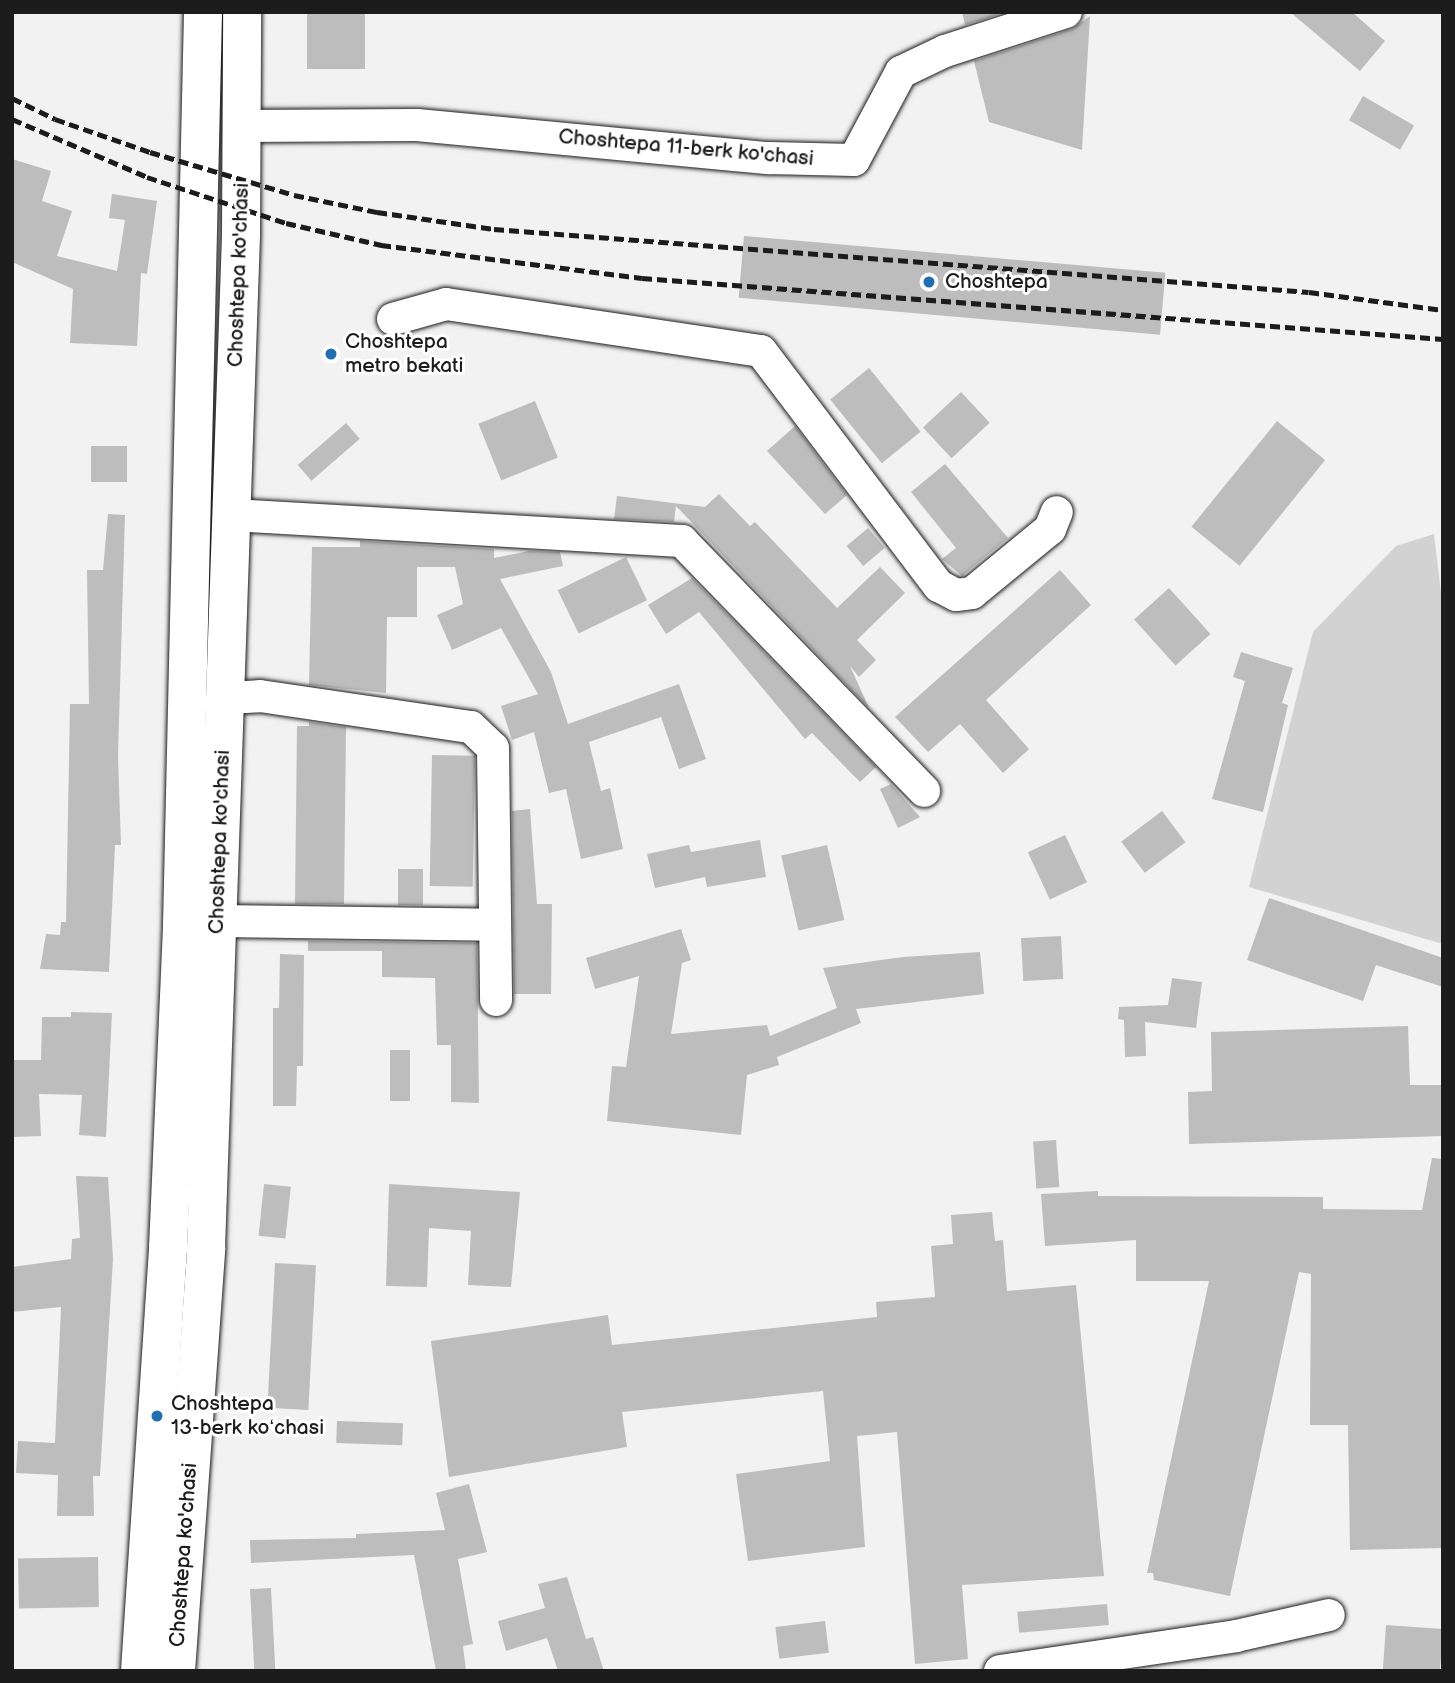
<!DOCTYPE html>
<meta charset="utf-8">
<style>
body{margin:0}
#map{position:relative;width:1455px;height:1683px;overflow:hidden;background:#f2f2f2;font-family:"Balsamiq Sans",sans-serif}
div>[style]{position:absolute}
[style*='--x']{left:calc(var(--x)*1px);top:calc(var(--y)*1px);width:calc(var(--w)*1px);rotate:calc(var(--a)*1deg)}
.green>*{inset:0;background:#d2d2d2}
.building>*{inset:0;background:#bdbdbd;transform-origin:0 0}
.roads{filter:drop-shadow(0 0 2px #1c1c1c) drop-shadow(0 0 2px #1c1c1c)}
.street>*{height:32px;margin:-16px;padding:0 16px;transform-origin:16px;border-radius:16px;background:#fff}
.primary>*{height:38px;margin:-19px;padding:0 19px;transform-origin:19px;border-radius:19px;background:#fff}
.rail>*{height:5px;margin-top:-2.5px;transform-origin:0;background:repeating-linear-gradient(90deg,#1c1c1c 0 10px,transparent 0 15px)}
.dots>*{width:19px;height:19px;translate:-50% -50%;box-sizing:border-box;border:4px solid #fff;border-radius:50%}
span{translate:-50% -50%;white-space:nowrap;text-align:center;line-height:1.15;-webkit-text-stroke:6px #fff;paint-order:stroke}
.street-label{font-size:21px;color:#1c1c1c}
.poi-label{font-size:21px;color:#1c1c1c}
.left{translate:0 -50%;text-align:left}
.frame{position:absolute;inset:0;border:14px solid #1c1c1c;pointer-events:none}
</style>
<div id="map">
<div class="green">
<i style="clip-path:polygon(1434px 534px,1443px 609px,1443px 944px,1249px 887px,1313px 632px,1396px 546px)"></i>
</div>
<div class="building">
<i style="left:307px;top:12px;width:58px;height:57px"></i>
<i style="clip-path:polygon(962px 12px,997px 12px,997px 15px,965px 25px)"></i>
<i style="clip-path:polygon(1290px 12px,1352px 12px,1385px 41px,1360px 71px)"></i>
<i style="clip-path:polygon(1090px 16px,1082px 150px,989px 122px,974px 61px,1072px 29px)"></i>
<i style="left:1363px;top:96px;width:59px;height:28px;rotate:30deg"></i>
<i style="clip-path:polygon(12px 159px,51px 171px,42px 201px,72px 211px,57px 256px,117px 271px,125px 220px,109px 218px,112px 194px,157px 201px,147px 274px,141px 273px,137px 346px,70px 343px,73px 289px,12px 262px)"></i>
<i style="left:744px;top:236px;width:423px;height:62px;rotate:5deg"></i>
<i style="left:869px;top:368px;width:82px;height:50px;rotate:51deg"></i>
<i style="left:961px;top:392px;width:42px;height:52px;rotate:47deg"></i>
<i style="left:535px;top:401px;width:61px;height:61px;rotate:68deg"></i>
<i style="left:1277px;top:421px;width:62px;height:136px;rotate:39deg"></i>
<i style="left:346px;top:423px;width:21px;height:64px;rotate:49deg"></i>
<i style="clip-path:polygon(795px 426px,847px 495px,825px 514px,767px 451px)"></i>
<i style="left:91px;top:446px;width:36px;height:36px"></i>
<i style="clip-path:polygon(945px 464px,1008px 538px,962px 576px,942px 559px,956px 548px,911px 492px)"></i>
<i style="clip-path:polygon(719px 494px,750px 526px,755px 522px,837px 608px,880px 567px,905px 593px,857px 640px,876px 660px,859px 677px,850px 666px,869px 708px,676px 506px,674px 522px,614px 519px,617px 496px,705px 507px)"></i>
<i style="clip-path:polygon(108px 514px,125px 515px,118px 756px,121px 845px,115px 845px,109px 972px,40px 969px,46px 934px,60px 935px,61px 922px,66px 922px,70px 704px,89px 704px,87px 570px,103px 570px)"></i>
<i style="left:868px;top:528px;width:26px;height:28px;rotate:50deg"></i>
<i style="clip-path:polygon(360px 541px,494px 549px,494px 558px,529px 551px,560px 552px,563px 566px,500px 579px,551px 672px,568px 724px,679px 684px,706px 759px,679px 769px,661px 717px,589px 742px,601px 791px,610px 788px,623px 849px,581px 859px,566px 789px,549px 793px,534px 732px,512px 740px,501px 706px,538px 694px,501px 628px,452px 650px,437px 615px,463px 604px,455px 567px,417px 567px,417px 617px,387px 617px,386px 693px,309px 685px,312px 547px,360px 547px)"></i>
<i style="left:626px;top:557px;width:48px;height:76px;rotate:64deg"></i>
<i style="clip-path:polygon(1060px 570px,1091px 605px,986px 700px,1029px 749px,1003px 773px,960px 724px,928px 752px,895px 717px)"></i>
<i style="clip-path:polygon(692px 578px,876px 767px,860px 782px,812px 733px,805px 739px,699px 612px,666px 634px,648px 605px)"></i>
<i style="left:1169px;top:588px;width:62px;height:47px;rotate:48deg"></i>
<i style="clip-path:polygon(1241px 652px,1293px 668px,1282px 703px,1288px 705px,1263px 812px,1212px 799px,1245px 681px,1233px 677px)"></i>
<i style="clip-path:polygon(309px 722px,346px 727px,344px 904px,295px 904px,297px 726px,309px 726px)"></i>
<i style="left:432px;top:755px;width:43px;height:131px;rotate:1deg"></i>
<i style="clip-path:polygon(891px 784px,920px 817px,898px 828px,880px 789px)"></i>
<i style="clip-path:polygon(530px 809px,537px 904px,552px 904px,551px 994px,514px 994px,512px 811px)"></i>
<i style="left:1162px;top:811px;width:39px;height:51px;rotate:53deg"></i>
<i style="left:1065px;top:835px;width:52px;height:41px;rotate:65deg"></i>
<i style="clip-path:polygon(760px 840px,766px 877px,707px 887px,705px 877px,655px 888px,647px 854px,689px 845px,691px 852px)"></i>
<i style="left:827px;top:845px;width:77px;height:47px;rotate:77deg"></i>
<i style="left:398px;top:869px;width:25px;height:36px"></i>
<i style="clip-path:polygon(1269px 898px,1443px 958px,1443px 987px,1376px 965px,1363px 1001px,1247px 960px)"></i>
<i style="clip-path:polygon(681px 929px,691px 960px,682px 963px,671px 1034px,767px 1025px,770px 1036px,837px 1008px,823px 968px,903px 957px,980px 952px,984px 994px,856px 1009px,861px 1023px,777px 1057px,779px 1065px,747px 1075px,741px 1135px,607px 1121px,612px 1066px,626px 1067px,639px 976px,595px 989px,586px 958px)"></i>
<i style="left:1061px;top:936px;width:43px;height:40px;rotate:87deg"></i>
<i style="clip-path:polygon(308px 941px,477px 943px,479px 1103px,451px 1102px,451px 1045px,437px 1045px,435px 978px,382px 977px,382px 951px,308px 951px)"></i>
<i style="clip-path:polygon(280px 954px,304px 955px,303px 1066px,297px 1066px,296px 1106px,273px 1106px,273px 1008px,279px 1008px)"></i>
<i style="clip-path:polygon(1172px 978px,1202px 982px,1196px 1028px,1145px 1022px,1146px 1056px,1125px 1057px,1124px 1020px,1118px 1019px,1119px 1007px,1168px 1005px)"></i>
<i style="clip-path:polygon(71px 1012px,112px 1013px,106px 1137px,79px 1135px,82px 1095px,39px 1094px,41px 1136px,12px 1137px,12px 1060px,41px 1060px,42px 1017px,71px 1017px)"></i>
<i style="clip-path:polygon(1408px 1026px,1410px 1085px,1443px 1085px,1443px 1136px,1189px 1144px,1188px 1092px,1212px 1091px,1211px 1032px)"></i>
<i style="left:390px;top:1050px;width:20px;height:51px"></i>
<i style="left:1056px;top:1140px;width:47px;height:23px;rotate:86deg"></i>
<i style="clip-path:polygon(1432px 1158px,1443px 1159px,1443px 1548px,1350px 1550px,1348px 1425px,1310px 1425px,1311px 1274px,1299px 1272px,1230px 1596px,1154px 1580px,1153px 1573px,1147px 1573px,1209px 1281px,1136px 1281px,1136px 1240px,1045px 1246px,1041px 1194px,1098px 1191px,1098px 1196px,1323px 1197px,1323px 1209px,1422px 1210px)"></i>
<i style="clip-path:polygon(76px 1176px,108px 1177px,113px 1259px,100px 1476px,93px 1476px,94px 1516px,57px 1516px,58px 1475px,16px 1473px,18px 1441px,55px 1443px,61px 1307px,12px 1312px,12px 1267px,71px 1259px,72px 1239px,80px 1238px)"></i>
<i style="left:264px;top:1184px;width:27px;height:52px;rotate:6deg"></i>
<i style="clip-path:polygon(389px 1184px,520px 1192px,511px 1287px,468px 1285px,471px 1231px,429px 1228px,427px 1287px,386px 1286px)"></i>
<i style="clip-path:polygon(992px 1212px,995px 1241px,1003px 1240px,1007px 1291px,1076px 1285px,1104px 1576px,962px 1585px,968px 1659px,915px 1664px,897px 1432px,857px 1436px,865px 1547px,748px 1561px,736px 1474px,830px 1461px,823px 1391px,622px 1412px,627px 1447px,449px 1477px,431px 1341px,608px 1315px,612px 1345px,877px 1317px,876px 1302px,935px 1297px,931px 1246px,953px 1244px,951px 1215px)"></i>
<i style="left:275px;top:1263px;width:41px;height:145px;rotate:3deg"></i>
<i style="left:337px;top:1421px;width:66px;height:22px;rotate:2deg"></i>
<i style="clip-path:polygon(469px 1484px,487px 1552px,458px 1559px,473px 1644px,463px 1646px,466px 1671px,436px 1671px,414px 1555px,251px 1563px,250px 1540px,356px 1538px,356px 1534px,445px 1530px,436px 1493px)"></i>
<i style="left:98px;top:1557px;width:50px;height:80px;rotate:89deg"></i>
<i style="clip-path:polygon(567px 1577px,586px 1639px,593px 1637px,604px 1671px,558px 1671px,547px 1638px,506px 1651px,498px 1621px,545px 1608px,538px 1584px)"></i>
<i style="left:271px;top:1588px;width:83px;height:21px;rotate:87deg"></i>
<i style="left:1107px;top:1604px;width:21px;height:90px;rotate:85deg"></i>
<i style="left:825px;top:1621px;width:32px;height:50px;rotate:83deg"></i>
<i style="left:1386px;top:1625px;width:57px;height:46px;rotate:4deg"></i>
</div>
<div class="roads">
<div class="street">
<i style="--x:243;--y:126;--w:174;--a:-0.3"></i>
<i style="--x:417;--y:125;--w:354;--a:5.4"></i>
<i style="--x:769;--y:158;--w:85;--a:1.3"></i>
<i style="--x:854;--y:160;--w:100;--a:-61.9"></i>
<i style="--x:901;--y:72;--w:49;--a:-25.5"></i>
<i style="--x:945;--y:51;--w:127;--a:-17.9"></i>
<i style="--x:393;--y:319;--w:55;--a:-15.8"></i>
<i style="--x:446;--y:304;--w:318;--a:8.5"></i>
<i style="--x:761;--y:351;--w:295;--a:52.9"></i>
<i style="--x:939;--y:586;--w:19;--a:28"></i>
<i style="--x:956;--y:595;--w:16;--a:-7"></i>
<i style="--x:972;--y:593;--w:101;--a:-39.4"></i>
<i style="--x:1050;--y:529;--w:18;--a:-68"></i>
<i style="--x:231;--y:515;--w:452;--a:3.3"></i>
<i style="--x:682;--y:541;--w:348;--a:45.9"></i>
<i style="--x:225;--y:698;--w:35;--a:-3"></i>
<i style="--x:260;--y:696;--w:213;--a:8.4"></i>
<i style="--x:471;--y:727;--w:30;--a:44"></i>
<i style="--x:493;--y:748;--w:252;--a:89.3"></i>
<i style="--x:217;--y:921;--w:278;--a:0.8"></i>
<i style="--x:1000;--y:1671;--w:239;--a:-8.4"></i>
<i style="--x:1236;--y:1636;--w:95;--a:-12.7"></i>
</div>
<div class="primary">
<i style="--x:140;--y:1671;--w:424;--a:-86.2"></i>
<i style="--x:168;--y:1248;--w:323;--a:-87.5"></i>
<i style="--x:182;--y:925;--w:913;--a:-88.68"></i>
<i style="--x:176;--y:1671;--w:424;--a:-85.9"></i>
<i style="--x:206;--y:1248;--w:1015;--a:-88.02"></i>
<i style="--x:241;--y:234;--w:222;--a:-89.7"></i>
</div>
</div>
<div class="rail">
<i style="--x:12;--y:98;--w:48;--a:26"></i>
<i style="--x:55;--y:119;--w:101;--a:19.2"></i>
<i style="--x:150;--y:152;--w:150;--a:16.6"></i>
<i style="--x:294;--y:195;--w:85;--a:11.6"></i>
<i style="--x:377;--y:212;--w:118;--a:8.3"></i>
<i style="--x:494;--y:229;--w:817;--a:4.42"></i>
<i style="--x:1309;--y:292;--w:135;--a:7.7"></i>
<i style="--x:12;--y:119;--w:147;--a:23.2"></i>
<i style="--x:147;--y:177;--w:146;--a:18.3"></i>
<i style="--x:286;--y:223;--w:98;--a:13"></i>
<i style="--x:381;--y:245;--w:263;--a:7.2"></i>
<i style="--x:642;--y:278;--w:803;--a:4.35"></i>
</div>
<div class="dots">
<i style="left:929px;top:282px;background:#1f6fb2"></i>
<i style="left:331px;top:354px;background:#1f6fb2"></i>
<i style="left:157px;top:1416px;background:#1f6fb2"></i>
</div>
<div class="street-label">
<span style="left:686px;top:148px;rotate:5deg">Choshtepa 11-berk ko'chasi</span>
<span style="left:239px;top:275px;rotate:-88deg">Choshtepa ko'chasi</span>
<span style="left:220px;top:842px;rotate:-88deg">Choshtepa ko'chasi</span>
<span style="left:184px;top:1555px;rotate:-86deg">Choshtepa ko'chasi</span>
</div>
<div class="poi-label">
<span class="left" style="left:945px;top:282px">Choshtepa</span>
<span class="left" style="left:345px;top:354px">Choshtepa<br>metro bekati</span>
<span class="left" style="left:171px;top:1416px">Choshtepa<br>13-berk koʻchasi</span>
</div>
<div class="frame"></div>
</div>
